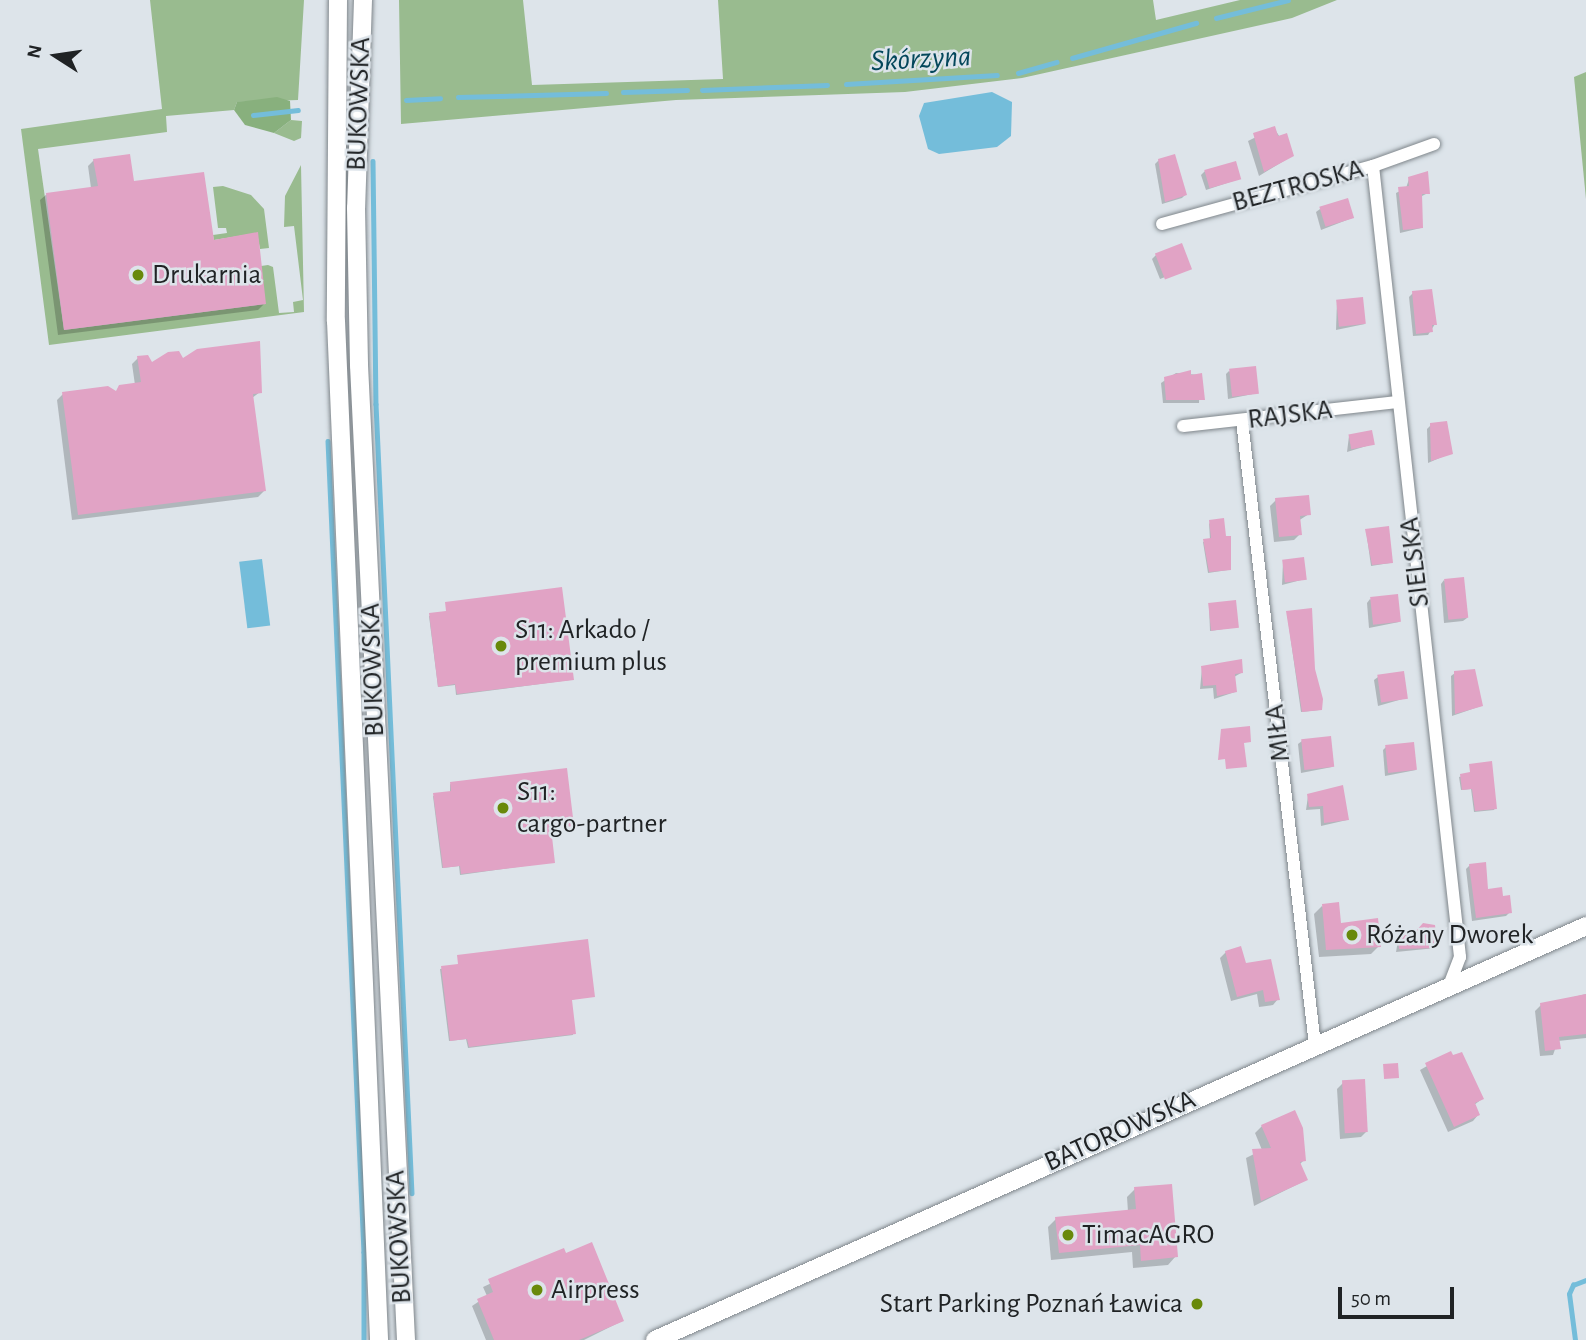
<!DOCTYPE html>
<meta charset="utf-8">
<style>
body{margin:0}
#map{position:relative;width:1586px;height:1340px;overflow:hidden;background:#dde4ea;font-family:"Alegreya Sans",sans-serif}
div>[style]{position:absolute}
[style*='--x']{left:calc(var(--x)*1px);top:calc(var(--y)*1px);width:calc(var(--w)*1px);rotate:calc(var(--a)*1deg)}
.green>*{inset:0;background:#99bb8f}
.forest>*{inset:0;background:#88b07d}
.water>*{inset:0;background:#74bdda;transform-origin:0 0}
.shadow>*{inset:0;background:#0003}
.stream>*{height:4.5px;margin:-2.25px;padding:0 2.25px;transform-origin:2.25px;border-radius:2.25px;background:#74bdda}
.building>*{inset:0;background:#e1a3c5;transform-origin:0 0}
.roads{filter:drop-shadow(0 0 2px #7f868b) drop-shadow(0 0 2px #7f868b)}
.street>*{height:12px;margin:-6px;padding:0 6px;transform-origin:6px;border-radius:6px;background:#fff}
.secondary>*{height:18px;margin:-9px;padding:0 9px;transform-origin:9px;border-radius:9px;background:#fff}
.dots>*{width:19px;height:19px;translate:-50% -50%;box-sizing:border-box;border:4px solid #dde4ea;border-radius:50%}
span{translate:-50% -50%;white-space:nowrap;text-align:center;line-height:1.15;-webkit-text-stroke:5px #dde4ea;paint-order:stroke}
.street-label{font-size:28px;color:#202325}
.poi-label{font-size:28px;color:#202325}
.left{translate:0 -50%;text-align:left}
.right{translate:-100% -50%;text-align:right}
.water-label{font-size:30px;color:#04475b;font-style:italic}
.north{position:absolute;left:21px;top:21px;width:70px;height:70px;-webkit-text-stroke:5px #dde4ea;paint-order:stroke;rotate:282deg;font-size:19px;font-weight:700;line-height:28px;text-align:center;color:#202325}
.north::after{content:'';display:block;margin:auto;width:24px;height:32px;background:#202325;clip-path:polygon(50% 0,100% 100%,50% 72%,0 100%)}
.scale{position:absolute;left:1338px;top:1287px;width:116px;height:32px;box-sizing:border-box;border:4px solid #202325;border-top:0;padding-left:9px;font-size:21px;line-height:24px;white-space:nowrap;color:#202325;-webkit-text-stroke:5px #dde4ea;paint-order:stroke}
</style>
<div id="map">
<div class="green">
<i style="clip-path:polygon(150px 0,304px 0,298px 100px,237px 102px,234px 110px,166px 116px,167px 132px,38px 149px,64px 330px,265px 304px,261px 266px,268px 265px,273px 267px,279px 313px,294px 312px,293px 302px,303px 300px,294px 226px,284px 227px,285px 196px,301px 165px,304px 312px,49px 345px,21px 129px,162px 109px)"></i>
<i style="clip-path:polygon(399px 0,523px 0,532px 85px,723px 79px,718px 0,1153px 0,1156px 20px,1240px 0,1337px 0,1292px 18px,1022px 78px,905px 92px,676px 100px,401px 124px)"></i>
<i style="clip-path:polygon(1586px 72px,1586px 199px,1574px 77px)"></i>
<i style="clip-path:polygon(291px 120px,302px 121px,301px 138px,294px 141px,274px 133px)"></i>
<i style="clip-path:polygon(223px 186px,251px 195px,264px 209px,269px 248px,260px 249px,257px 233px,214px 240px,213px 235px,227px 233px,226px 228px,218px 228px,213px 187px)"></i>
</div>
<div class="forest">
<i style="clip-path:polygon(277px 97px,290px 101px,291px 120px,274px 133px,245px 125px,234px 110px,237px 102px)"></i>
</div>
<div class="water">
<i style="clip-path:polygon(992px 92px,1012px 102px,1011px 136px,997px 147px,939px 154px,928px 149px,919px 116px,924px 103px)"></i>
<i style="left:262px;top:559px;width:67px;height:23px;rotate:83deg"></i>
</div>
<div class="shadow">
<i style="clip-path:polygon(1274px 128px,1292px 156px,1259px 176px,1248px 141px)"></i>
<i style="clip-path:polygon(94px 160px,212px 242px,264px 304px,258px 310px,58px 335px,40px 200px,47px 194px,91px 188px,88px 166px)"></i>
<i style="clip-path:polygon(1159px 160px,1185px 195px,1182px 198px,1162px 204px,1155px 164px)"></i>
<i style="clip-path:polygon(1205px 171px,1239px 179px,1206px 190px,1201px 175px)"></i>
<i style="clip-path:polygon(1409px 179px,1428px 193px,1420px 197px,1421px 228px,1400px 233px,1396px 193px,1406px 188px)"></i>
<i style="clip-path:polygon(1320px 209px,1352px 218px,1321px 230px,1316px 212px)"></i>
<i style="clip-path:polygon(1156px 255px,1188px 268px,1160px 279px,1152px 259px)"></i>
<i style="clip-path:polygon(1413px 293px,1435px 324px,1428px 335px,1413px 336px,1409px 297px)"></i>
<i style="clip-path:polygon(1337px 301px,1365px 324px,1336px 330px)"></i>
<i style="clip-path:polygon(138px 358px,152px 365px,183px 360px,260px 392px,252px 398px,264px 491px,258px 497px,72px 520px,57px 400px,63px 394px,114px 392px,135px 385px,132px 364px)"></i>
<i style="clip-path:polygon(1229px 371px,1258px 393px,1228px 399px,1226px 374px)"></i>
<i style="clip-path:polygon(1176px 373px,1200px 375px,1199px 403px,1163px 403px,1161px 383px)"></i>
<i style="clip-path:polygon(1431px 425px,1451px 453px,1428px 463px,1427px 429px)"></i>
<i style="clip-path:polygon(1349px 436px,1373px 444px,1347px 452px)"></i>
<i style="clip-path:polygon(1276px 500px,1309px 514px,1298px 521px,1300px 534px,1294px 540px,1274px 542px,1270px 506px)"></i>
<i style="clip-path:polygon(1209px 522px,1230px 569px,1228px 570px,1208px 573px,1203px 542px,1210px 540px)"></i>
<i style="clip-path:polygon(1366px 530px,1391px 562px,1390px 563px,1371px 566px)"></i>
<i style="clip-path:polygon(1283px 562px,1305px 579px,1282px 585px)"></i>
<i style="clip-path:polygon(1444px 580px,1467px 618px,1463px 621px,1444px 623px,1441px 584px)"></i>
<i style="clip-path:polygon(1370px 599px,1399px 622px,1369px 628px,1367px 603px)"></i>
<i style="clip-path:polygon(446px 603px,570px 680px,456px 695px,455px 685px,438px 687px,429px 616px,446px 613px)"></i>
<i style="clip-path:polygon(1209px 605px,1237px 627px,1210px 631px)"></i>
<i style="clip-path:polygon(1287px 613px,1314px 669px,1319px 710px,1301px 712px)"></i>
<i style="clip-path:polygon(1202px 668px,1241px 673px,1234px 677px,1235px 692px,1214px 699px,1213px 688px,1200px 689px)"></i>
<i style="clip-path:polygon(1455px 673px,1481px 706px,1452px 716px,1451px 676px)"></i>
<i style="clip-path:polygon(1378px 677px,1406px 698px,1378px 706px,1374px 680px)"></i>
<i style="clip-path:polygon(1302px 741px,1332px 767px,1301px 773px,1298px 744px)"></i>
<i style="clip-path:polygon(1386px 747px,1416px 770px,1385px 776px,1383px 750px)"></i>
<i style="clip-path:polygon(1470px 765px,1495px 808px,1494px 810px,1474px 812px,1471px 789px,1461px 790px,1459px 777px,1470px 774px)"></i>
<i style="clip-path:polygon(450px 784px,571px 826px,549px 829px,553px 862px,460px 875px,459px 866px,442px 868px,433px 796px,450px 793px)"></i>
<i style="clip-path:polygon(1308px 796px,1347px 820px,1321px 826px,1320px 809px,1306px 810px)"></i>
<i style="clip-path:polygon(1470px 865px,1487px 891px,1502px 898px,1510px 912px,1506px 916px,1472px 921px,1466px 869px)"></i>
<i style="clip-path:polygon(1322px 906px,1340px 925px,1379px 946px,1371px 954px,1319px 957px,1314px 914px)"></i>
<i style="clip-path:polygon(1399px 935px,1436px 948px,1396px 952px)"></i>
<i style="clip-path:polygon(1226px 952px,1278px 999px,1273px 1005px,1259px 1007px,1257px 994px,1231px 1001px,1220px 958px)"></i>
<i style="clip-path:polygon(458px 957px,593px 996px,570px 1000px,573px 1035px,468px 1048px,466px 1039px,449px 1041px,440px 969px,458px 966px)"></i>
<i style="clip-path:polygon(1586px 994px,1586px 1038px,1558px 1041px,1553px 1055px,1540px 1056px,1535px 1011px,1541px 1005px)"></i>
<i style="clip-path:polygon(1450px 1053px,1482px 1099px,1474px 1105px,1478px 1115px,1473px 1121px,1448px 1132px,1420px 1070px)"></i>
<i style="clip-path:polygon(1343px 1083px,1367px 1131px,1361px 1137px,1340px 1139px,1337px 1089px)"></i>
<i style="clip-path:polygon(1262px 1126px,1304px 1160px,1299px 1165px,1306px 1180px,1254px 1206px,1246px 1158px,1262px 1150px,1255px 1133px)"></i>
<i style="clip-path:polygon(1135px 1189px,1176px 1256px,1168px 1265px,1133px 1268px,1132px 1252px,1051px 1260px,1048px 1227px,1056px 1219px,1128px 1212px,1127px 1197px)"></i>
<i style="clip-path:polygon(563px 1250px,622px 1321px,584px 1340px,486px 1340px,472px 1306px,487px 1296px,483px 1287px)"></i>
</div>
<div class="stream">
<i style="--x:1216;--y:18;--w:74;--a:-14"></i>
<i style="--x:1072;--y:58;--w:129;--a:-15.8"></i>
<i style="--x:1018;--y:73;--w:40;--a:-16"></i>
<i style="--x:846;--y:84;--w:151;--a:-3.4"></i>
<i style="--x:702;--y:90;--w:125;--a:-2.3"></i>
<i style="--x:623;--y:92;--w:64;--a:-1.8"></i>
<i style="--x:458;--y:97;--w:148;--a:-1.5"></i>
<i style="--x:406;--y:100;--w:34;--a:-3"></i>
<i style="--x:253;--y:115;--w:45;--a:-6.3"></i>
<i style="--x:373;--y:161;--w:243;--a:89.3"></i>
<i style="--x:376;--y:404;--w:790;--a:87.39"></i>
<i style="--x:328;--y:441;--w:812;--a:87.46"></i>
<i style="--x:364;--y:1252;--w:88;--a:90"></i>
<i style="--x:1575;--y:1340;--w:46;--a:-97.4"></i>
<i style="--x:1569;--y:1294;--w:10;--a:-66"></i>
<i style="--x:1573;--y:1285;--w:14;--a:-21"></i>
</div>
<div class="building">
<i style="clip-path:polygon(1275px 126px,1278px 136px,1287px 133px,1294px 156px,1264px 172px,1253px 133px)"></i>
<i style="clip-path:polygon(130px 154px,134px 181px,204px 172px,214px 240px,258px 232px,266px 304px,64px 330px,46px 193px,98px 186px,93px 159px)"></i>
<i style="clip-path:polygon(1175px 154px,1187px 195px,1165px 202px,1158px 159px)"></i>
<i style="left:1236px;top:161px;width:19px;height:33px;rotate:74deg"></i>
<i style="clip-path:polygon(1428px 171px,1430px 194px,1422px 194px,1423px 228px,1403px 230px,1398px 187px,1409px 186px,1408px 177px)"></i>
<i style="left:1348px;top:198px;width:21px;height:30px;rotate:73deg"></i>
<i style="left:1182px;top:243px;width:28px;height:29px;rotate:69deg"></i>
<i style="clip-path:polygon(1432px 289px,1437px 325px,1432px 325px,1433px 332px,1416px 334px,1412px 291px)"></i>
<i style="left:1363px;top:297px;width:27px;height:27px;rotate:84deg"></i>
<i style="clip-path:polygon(260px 341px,262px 393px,253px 394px,266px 491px,78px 515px,62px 392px,108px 386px,116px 391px,119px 385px,141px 382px,137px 356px,148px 355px,152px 362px,168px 352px,179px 351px,183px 358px,197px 349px)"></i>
<i style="left:1256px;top:366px;width:28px;height:27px;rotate:84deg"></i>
<i style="clip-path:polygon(1191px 370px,1191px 375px,1202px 373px,1205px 400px,1166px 400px,1164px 377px)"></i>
<i style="clip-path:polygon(1447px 421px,1453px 454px,1431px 461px,1430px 423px)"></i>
<i style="left:1372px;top:430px;width:15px;height:24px;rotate:79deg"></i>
<i style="clip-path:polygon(1309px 495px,1311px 515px,1300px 516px,1302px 535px,1279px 537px,1275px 498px)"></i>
<i style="clip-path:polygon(1224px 518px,1226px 536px,1231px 536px,1231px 570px,1209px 572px,1203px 539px,1211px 538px,1209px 520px)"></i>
<i style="clip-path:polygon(1389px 526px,1393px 563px,1372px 565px,1365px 529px)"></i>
<i style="left:1304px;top:557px;width:23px;height:22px;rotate:83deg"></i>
<i style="left:1464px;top:577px;width:41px;height:20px;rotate:84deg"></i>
<i style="clip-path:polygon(562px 587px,574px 680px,457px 694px,455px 684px,438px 687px,429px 613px,446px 611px,445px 602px)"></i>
<i style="left:1398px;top:594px;width:28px;height:28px;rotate:84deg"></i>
<i style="left:1236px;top:600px;width:28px;height:28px;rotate:84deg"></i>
<i style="clip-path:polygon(1312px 608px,1315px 669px,1323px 699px,1322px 710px,1302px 712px,1286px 611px)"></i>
<i style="clip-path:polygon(1242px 659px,1243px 673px,1235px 674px,1237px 692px,1217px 696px,1216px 685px,1203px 686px,1201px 666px)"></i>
<i style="clip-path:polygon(1475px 669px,1483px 706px,1455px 714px,1454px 671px)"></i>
<i style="left:1404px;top:671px;width:28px;height:27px;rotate:82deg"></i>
<i style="clip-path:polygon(1250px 726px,1251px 742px,1244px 743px,1247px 767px,1226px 769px,1225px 759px,1218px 760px,1221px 729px)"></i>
<i style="left:1331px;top:736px;width:31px;height:30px;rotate:84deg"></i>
<i style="left:1414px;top:742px;width:28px;height:29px;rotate:84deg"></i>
<i style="clip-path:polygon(1492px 761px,1497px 809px,1475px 811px,1472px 789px,1462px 790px,1460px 774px,1470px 772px,1469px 764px)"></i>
<i style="clip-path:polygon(567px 768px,574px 826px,551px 828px,555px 863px,461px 874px,460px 866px,443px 868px,433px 793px,451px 791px,450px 782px)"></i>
<i style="clip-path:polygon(1343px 785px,1349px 820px,1324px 823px,1323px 806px,1309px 807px,1307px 794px)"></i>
<i style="clip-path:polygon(1486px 862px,1488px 889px,1502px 887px,1503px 896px,1510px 895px,1512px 913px,1476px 918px,1469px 864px)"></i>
<i style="clip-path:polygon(1339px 902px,1341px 923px,1378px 918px,1381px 947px,1326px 950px,1322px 904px)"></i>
<i style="clip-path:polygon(1423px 923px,1435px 925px,1438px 948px,1399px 949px,1398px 934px,1416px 931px)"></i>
<i style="clip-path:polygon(588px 939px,595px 997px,572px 1000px,576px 1034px,469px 1047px,467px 1039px,450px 1041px,441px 966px,458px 964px,457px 955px)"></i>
<i style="clip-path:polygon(1241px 946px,1246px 963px,1271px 959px,1280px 1000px,1265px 1002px,1263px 990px,1237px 997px,1225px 951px)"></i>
<i style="clip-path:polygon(1586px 994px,1586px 1034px,1559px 1037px,1561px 1049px,1545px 1051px,1540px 1003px)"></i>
<i style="clip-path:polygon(1451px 1051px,1453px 1055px,1462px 1052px,1484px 1099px,1475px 1103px,1480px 1115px,1454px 1127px,1425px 1063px)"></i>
<i style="left:1398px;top:1063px;width:15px;height:15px;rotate:86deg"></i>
<i style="left:1365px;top:1079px;width:53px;height:23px;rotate:87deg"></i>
<i style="clip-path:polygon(1295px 1110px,1303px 1128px,1306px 1161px,1300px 1162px,1308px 1180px,1261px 1201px,1252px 1149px,1271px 1148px,1261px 1125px)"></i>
<i style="clip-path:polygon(1172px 1184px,1178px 1257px,1141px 1261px,1140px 1245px,1059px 1253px,1055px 1217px,1136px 1209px,1134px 1187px)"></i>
<i style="clip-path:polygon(592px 1242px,624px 1321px,579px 1340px,494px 1340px,477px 1299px,493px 1292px,488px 1279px,564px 1248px,566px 1253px)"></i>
</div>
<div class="roads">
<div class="street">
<i style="--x:1373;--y:166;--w:796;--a:83.72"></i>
<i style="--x:1460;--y:957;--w:30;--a:111"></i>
<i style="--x:1162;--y:224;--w:219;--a:-15.4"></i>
<i style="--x:1373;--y:166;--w:65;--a:-19.8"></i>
<i style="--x:1242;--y:421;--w:628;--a:83.33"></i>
<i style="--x:1183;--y:426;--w:214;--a:-6.4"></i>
</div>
<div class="secondary">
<i style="--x:338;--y:0;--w:321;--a:90.4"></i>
<i style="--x:336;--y:321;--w:1020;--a:87.58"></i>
<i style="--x:363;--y:0;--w:208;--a:91.9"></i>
<i style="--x:356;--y:208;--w:157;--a:88.9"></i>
<i style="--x:359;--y:365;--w:976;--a:87.24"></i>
<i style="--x:655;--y:1340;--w:1019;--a:-23.97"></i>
</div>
</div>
<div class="dots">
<i style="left:138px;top:275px;background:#68890a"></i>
<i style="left:501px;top:646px;background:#68890a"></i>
<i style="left:503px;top:808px;background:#68890a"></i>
<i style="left:1352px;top:935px;background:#68890a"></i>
<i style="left:1068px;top:1235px;background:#68890a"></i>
<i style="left:537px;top:1290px;background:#68890a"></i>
<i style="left:1197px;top:1304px;background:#68890a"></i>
</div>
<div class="street-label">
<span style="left:359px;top:104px;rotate:-88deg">BUKOWSKA</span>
<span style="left:1298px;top:186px;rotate:-15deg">BEZTROSKA</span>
<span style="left:1290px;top:415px;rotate:-7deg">RAJSKA</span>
<span style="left:1415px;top:562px;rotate:-97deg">SIELSKA</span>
<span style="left:373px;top:670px;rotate:-92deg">BUKOWSKA</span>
<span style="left:1278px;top:733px;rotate:-97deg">MIŁA</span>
<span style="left:1120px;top:1131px;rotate:-24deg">BATOROWSKA</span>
<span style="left:399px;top:1237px;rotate:-93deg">BUKOWSKA</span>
</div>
<div class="poi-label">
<span class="left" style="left:152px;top:275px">Drukarnia</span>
<span class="left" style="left:515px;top:646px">S11: Arkado /<br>premium plus</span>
<span class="left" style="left:517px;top:808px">S11:<br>cargo-partner</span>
<span class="left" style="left:1366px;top:935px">Różany Dworek</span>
<span class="left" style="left:1082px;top:1235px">TimacAGRO</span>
<span class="left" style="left:551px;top:1290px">Airpress</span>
<span class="right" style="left:1183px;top:1304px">Start Parking Poznań Ławica</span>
</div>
<div class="water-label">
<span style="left:921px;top:59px;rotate:-3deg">Skórzyna</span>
</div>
<div class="north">N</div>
<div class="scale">50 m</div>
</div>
